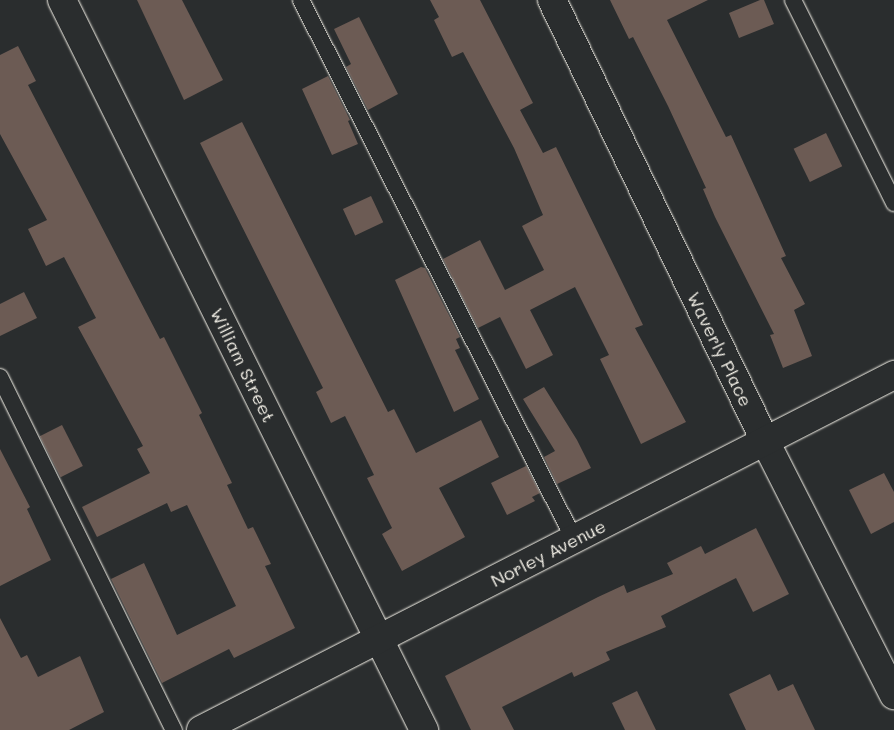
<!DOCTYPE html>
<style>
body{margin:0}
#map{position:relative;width:894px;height:730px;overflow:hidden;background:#2a2d2e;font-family:Mali,sans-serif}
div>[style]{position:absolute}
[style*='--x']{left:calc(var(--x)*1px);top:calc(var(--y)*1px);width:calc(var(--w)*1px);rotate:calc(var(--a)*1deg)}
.building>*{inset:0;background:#6c5b54;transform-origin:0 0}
.roads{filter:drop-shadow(0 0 1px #f4f1e8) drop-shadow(0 0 1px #f4f1e8)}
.service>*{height:16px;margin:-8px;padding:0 8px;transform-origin:8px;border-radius:8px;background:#2a2d2e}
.minor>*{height:28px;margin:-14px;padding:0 14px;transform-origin:14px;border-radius:14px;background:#2a2d2e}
span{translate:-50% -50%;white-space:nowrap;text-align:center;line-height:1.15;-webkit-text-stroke:4px #2a2d2e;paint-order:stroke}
.street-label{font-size:18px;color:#f4f1e8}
</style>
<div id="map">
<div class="building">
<i style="clip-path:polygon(137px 0,182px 0,223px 80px,184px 100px)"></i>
<i style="clip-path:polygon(430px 0,480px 0,533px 103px,520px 110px,543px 153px,556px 147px,643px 325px,635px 328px,686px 422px,641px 444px,600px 359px,609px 355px,575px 287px,530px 310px,553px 355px,526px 369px,500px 317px,478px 328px,443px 259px,480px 240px,505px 290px,544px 270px,522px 226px,543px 215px,514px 148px,463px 52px,452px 57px,434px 20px,439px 17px)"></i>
<i style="clip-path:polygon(610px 0,708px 0,667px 20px,726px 137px,731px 135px,786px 256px,781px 258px,805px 304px,794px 310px,812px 356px,783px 368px,770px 335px,774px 334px,715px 217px,703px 189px,706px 188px,668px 106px,633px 37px,629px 39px)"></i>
<i style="clip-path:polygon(760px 0,764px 0,774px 24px,739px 38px,729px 13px)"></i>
<i style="clip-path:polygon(359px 17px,398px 94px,368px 110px,346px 67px,351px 64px,334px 29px)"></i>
<i style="clip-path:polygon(18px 46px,36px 81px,28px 85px,160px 339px,164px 337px,202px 413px,199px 415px,232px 483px,227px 485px,248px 529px,253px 527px,271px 564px,265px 566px,295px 628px,234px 658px,229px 649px,162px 683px,111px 579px,144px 563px,177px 635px,236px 606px,187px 505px,171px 512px,167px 503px,97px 537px,82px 507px,150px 473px,137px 449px,143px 446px,78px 327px,96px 318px,64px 257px,46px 266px,28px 229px,47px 220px,0 134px,0 55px)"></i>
<i style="clip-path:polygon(328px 76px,350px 120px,348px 121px,358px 144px,332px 155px,302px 89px)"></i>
<i style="clip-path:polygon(242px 122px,388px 412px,394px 409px,416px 453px,481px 420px,499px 457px,439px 488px,465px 537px,402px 571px,382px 534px,392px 528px,367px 478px,374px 475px,345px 416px,331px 423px,316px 392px,323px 388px,200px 143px)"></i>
<i style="left:826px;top:133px;width:37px;height:36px;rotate:64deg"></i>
<i style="left:371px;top:196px;width:29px;height:31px;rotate:65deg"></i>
<i style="clip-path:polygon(421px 267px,425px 268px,460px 337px,456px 339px,460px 348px,455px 350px,479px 399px,454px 412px,395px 280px)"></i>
<i style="clip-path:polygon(24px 292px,37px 318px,0 336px,0 304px)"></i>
<i style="clip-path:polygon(544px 387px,577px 440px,591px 468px,557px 484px,544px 457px,555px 451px,523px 399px)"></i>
<i style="left:62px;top:425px;width:46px;height:25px;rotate:63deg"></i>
<i style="clip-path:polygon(0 449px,30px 507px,27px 509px,51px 560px,0 586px)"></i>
<i style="clip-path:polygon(526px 466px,540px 493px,532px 497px,535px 501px,507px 515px,491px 483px)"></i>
<i style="clip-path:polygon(884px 473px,894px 492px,894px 522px,871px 534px,849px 490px)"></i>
<i style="clip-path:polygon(756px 528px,789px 594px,753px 612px,736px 578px,661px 616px,666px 627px,606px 652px,610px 660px,574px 677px,572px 672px,502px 707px,514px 730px,471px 730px,445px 676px,598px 597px,624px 585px,627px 593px,673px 574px,667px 563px,701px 546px,705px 554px)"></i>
<i style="clip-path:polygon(0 618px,21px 658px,27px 655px,38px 677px,80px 656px,104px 712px,69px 730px,0 730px)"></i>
<i style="clip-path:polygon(770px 674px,778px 691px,793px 684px,815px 730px,746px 730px,729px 694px)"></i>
<i style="clip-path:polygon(637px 691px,656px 730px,625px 730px,612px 703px)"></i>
</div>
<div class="roads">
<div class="service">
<i style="--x:301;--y:0;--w:604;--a:63.14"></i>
<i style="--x:793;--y:0;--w:227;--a:63.5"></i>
<i style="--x:0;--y:377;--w:394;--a:63.8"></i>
</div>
<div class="minor">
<i style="--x:62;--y:0;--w:815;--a:63.62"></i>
<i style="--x:552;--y:0;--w:490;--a:64.2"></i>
<i style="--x:765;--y:441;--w:285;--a:63.1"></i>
<i style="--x:201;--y:730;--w:779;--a:-27.12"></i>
</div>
</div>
<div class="street-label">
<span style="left:720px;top:349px;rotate:64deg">Waverly Place</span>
<span style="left:243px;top:365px;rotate:64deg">William Street</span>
<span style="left:548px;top:553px;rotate:-27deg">Norley Avenue</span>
</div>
</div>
